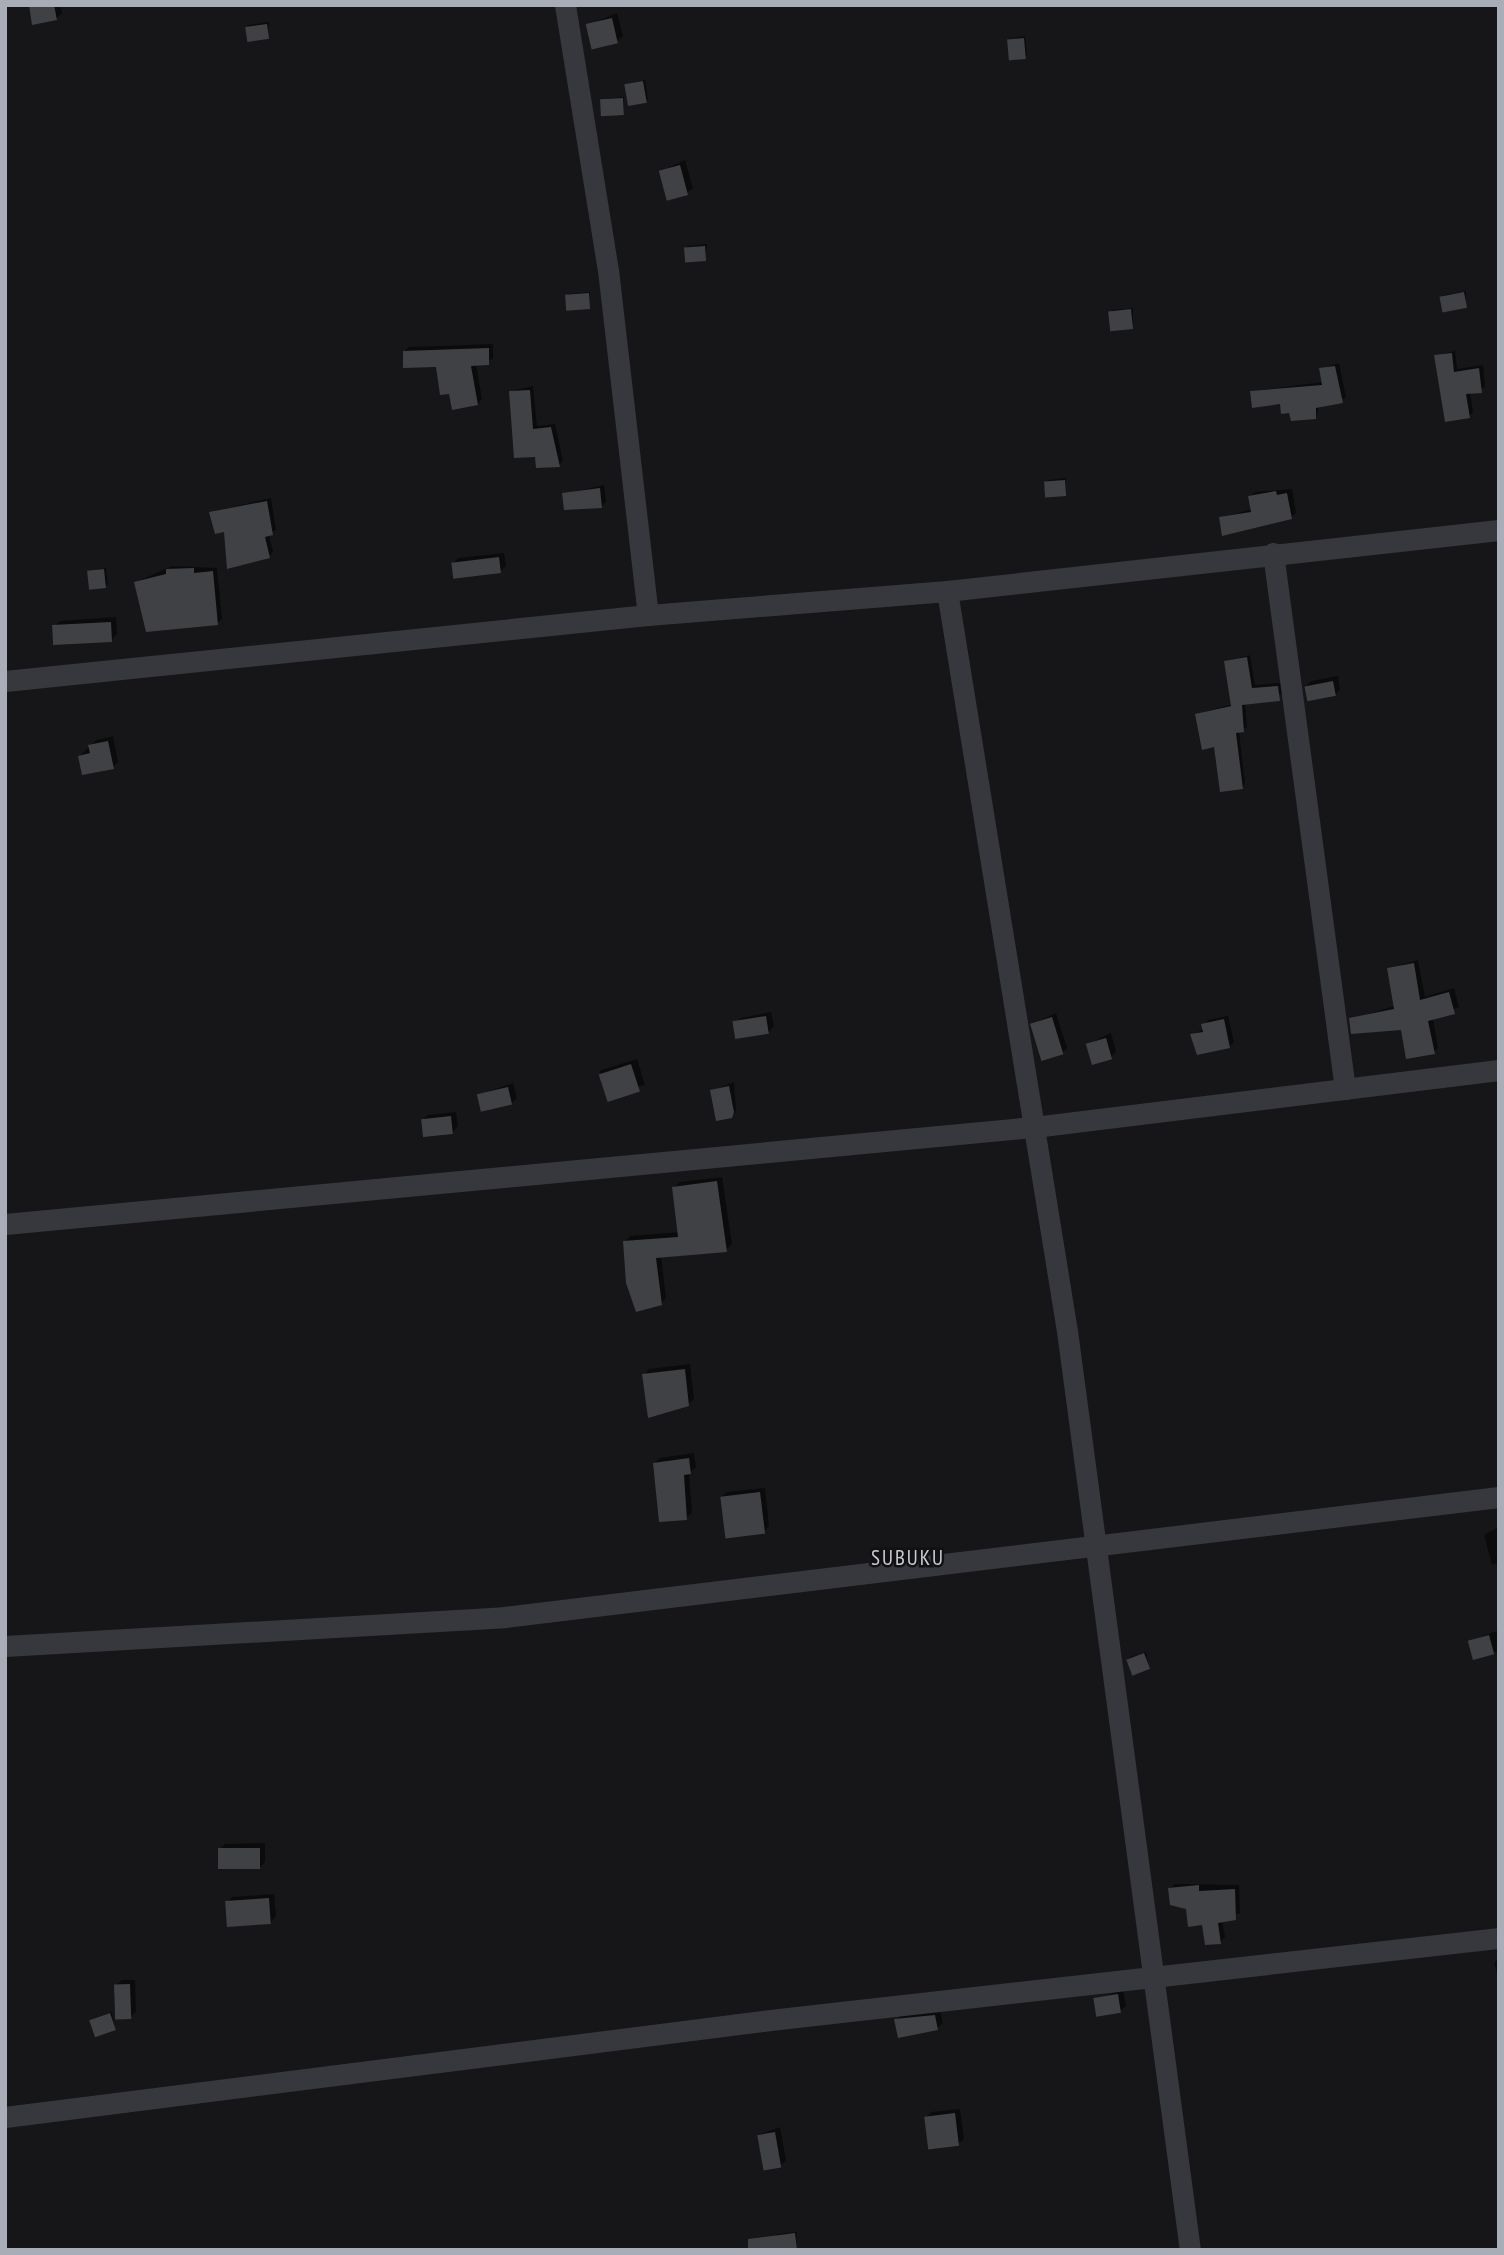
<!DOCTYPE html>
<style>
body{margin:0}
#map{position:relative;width:1504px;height:2255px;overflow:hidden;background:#161618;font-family:"PT Sans Narrow",sans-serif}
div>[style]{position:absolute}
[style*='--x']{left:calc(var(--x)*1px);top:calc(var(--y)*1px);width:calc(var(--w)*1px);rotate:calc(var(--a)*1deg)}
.shadow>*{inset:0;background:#0007;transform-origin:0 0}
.building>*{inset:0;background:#404145;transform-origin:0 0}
.minor>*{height:21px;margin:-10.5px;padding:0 10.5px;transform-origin:10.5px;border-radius:10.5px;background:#37383d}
span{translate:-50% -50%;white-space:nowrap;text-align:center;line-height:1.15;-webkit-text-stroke:5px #111113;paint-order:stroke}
.quarter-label{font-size:21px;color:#c9ccd4;letter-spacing:2px}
.frame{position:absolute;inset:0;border:7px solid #a9adb7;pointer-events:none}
</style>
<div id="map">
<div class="shadow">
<i style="clip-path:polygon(36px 5px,60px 5px,62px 13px,56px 19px)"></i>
<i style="clip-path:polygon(617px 13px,623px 36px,617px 41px,588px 25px)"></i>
<i style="clip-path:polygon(269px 22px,268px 37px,246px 28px,249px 25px)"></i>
<i style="clip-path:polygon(1025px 36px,1027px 55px,1025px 57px,1008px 39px)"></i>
<i style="clip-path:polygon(645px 80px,648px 99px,646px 101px,626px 85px)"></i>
<i style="clip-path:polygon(624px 97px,624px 113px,602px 101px,604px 99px)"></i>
<i style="clip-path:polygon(685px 160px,693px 188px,687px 193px,661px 171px)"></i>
<i style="clip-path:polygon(707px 244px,705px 260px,686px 248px,688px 246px)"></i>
<i style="clip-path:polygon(1466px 291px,1466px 306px,1441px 297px,1444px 295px)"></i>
<i style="clip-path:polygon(590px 292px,590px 308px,567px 296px,569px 294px)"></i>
<i style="clip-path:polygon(1133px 308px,1133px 327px,1110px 313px,1112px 310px)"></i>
<i style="clip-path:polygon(493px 344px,493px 359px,476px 364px,482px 399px,478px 404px,451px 391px,437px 365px,404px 351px,409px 347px)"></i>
<i style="clip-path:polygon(1455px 351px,1457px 369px,1483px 365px,1485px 387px,1470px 392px,1473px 412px,1470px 416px,1436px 356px)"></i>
<i style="clip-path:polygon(1339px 363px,1346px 398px,1319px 406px,1316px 418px,1291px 411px,1282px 402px,1252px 391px,1323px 382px,1321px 369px)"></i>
<i style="clip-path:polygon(533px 386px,537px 426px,555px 424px,563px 461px,559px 465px,537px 455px,511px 391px)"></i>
<i style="clip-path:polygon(1066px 478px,1065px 494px,1046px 483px,1048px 480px)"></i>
<i style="clip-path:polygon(604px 485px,606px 502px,601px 506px,564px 494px)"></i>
<i style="clip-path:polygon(1292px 489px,1296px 513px,1291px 517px,1221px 518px,1252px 509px,1250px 496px,1255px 492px)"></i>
<i style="clip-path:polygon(271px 498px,276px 530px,269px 534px,273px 552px,269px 556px,226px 530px,211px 512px)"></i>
<i style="clip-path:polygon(504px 553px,506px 566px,500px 571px,453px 564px,458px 558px)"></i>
<i style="clip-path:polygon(172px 566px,217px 568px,222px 619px,217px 623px,136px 582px)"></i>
<i style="clip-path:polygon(106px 568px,108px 584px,105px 586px,89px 571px)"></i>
<i style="clip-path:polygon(116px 617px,117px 634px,112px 640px,54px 627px,60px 621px)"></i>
<i style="clip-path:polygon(1250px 655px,1255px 685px,1281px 683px,1282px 694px,1245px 703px,1247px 727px,1239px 731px,1245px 784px,1242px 787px,1197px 714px,1233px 704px,1226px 661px)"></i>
<i style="clip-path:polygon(1338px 676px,1340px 689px,1335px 695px,1306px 686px,1311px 681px)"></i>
<i style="clip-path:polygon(113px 736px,118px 762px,113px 767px,80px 756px,96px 740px)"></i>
<i style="clip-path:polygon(1418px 960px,1425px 997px,1454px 988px,1459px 1007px,1433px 1018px,1438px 1048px,1434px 1052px,1403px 1029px,1351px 1019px,1395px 1006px,1389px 968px)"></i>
<i style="clip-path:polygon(771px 1012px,774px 1026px,769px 1032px,738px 1036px,735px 1023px,741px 1018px)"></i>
<i style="clip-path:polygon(1056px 1013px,1067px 1048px,1062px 1053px,1032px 1024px)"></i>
<i style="clip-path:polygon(1228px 1016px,1234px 1042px,1229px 1047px,1192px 1035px,1204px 1029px,1208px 1020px)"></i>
<i style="clip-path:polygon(1111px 1033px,1116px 1052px,1111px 1057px,1088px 1044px)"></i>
<i style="left:637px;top:1059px;width:27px;height:39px;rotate:73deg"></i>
<i style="clip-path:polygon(734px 1082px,736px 1111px,731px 1116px,712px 1091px)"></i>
<i style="clip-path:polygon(513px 1083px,517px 1098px,511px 1104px,478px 1095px)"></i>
<i style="clip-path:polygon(456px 1112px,458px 1126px,453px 1132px,422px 1120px,428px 1115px)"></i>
<i style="clip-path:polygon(722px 1177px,732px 1244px,726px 1250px,661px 1255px,666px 1298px,661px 1304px,625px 1242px,630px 1236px,680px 1232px,674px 1187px,680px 1182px)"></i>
<i style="clip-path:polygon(690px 1364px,694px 1399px,688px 1404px,644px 1375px,649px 1369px)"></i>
<i style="clip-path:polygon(694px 1453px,696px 1467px,689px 1473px,692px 1513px,686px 1518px,654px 1464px,660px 1458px)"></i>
<i style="clip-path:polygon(765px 1488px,769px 1526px,764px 1532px,721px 1497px,727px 1492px)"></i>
<i style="clip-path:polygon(1499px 1527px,1499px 1563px,1492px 1565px,1484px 1535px)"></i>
<i style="clip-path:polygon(1499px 1630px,1499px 1651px,1475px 1657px,1470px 1641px)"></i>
<i style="clip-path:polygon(1146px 1652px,1149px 1668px,1128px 1659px,1130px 1657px)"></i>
<i style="clip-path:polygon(265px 1843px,265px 1862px,260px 1867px,219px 1850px,225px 1844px)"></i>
<i style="clip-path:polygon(1175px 1884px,1239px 1885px,1240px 1913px,1222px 1920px,1225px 1937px,1220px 1942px,1170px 1889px)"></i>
<i style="clip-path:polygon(274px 1894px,276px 1916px,271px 1922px,227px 1903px,232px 1897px)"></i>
<i style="clip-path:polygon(1499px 1958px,1499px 1981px,1494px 1963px)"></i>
<i style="clip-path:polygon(122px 1980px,135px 1980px,136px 2012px,130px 2017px,116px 1985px)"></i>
<i style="clip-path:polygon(1123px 1990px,1126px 2006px,1120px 2011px,1095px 2000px)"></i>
<i style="clip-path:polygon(940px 2010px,943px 2023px,937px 2028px,896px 2020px,902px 2014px)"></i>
<i style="clip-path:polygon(112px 2012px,115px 2029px,91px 2020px,94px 2018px)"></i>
<i style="clip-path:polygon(960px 2109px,964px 2139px,958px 2144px,926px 2118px,931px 2112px)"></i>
<i style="clip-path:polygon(780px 2127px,786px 2160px,780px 2166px,759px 2135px)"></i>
<i style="clip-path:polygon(797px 2232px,796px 2250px,775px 2236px,777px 2234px)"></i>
</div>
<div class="building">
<i style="clip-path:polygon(29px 5px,54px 5px,57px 20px,32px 25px)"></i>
<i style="left:612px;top:18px;width:26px;height:27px;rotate:77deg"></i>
<i style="left:267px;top:24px;width:15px;height:22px;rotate:82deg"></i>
<i style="left:1024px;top:38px;width:21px;height:17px;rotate:85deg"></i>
<i style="left:643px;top:81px;width:22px;height:19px;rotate:80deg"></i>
<i style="left:623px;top:98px;width:17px;height:23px;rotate:87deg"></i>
<i style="left:680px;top:165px;width:31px;height:22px;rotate:75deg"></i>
<i style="left:705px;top:246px;width:15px;height:21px;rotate:86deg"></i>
<i style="left:1464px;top:292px;width:16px;height:25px;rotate:79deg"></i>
<i style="left:589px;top:293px;width:16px;height:24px;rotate:86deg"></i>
<i style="left:1131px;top:309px;width:20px;height:23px;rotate:84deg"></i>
<i style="clip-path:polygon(489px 348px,489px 365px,471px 366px,478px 405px,452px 410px,449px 394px,440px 395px,436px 367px,403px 368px,403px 351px)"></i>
<i style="clip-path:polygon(1452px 353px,1454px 372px,1479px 368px,1482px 393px,1466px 394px,1470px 418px,1445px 422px,1434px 355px)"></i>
<i style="clip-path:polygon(1335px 366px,1343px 403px,1316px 408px,1316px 419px,1291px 421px,1289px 413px,1281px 414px,1280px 404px,1252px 408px,1250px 391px,1322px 385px,1319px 368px)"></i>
<i style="clip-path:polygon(530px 390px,533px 429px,551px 427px,560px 467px,536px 468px,535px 457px,514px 458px,509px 391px)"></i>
<i style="left:1065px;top:480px;width:16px;height:21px;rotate:86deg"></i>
<i style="clip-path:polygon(600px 488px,602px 508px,564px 510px,562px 493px)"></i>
<i style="clip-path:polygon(1276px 491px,1277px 495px,1287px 493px,1292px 519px,1222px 536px,1219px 517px,1251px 512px,1248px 496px)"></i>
<i style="clip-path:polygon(267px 501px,273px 535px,265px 537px,270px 558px,227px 569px,224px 532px,215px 534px,209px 512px)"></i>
<i style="left:499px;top:557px;width:16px;height:48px;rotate:83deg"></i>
<i style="clip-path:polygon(194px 568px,194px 573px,213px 571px,218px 625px,146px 632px,134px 582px,166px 574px,166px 569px)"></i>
<i style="left:104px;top:569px;width:19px;height:17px;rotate:84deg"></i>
<i style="left:111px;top:622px;width:20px;height:59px;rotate:87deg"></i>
<i style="clip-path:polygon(1247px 657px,1252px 688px,1278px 686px,1280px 701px,1242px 705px,1244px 732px,1236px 733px,1243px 789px,1220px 792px,1214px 747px,1202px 750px,1195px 714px,1236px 705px,1231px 706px,1224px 661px)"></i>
<i style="left:1333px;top:681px;width:15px;height:29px;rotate:79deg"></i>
<i style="clip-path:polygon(108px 741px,114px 769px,82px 775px,78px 756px,90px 753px,88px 745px)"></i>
<i style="clip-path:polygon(1414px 963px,1420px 1000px,1449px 992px,1455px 1014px,1428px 1021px,1435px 1054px,1406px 1059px,1401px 1030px,1351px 1034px,1349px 1018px,1394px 1009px,1387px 968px)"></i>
<i style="left:766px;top:1016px;width:18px;height:34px;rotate:81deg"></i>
<i style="left:1052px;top:1017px;width:39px;height:23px;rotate:73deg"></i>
<i style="clip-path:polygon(1224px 1019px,1230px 1048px,1197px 1055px,1190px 1034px,1203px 1032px,1201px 1024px)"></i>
<i style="left:1106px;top:1038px;width:22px;height:21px;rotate:74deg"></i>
<i style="left:631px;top:1064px;width:29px;height:34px;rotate:72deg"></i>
<i style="clip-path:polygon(729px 1086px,734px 1112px,732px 1118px,716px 1121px,710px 1090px)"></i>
<i style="left:508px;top:1087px;width:18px;height:32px;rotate:77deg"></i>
<i style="left:451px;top:1116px;width:18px;height:30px;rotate:84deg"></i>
<i style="clip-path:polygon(717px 1181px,727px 1252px,656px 1258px,662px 1305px,636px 1312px,626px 1283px,623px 1241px,678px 1237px,672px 1187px)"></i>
<i style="clip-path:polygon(685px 1369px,689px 1406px,648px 1418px,642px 1374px)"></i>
<i style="clip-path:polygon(689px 1458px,691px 1474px,684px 1475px,687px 1520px,659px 1522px,653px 1463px)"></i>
<i style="left:760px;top:1492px;width:42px;height:40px;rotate:83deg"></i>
<i style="left:1489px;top:1635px;width:20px;height:22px;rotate:75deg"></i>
<i style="left:1144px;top:1653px;width:17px;height:19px;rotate:69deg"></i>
<i style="left:260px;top:1848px;width:21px;height:42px;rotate:90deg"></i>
<i style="clip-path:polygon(1199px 1885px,1199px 1891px,1235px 1889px,1236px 1920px,1218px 1923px,1221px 1944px,1205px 1945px,1202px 1925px,1188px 1927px,1186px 1909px,1170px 1905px,1168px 1888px)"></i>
<i style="left:269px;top:1898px;width:26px;height:44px;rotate:86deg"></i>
<i style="left:130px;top:1984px;width:35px;height:16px;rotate:88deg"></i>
<i style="left:1118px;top:1994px;width:19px;height:25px;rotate:81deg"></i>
<i style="left:110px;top:2013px;width:18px;height:22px;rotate:71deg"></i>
<i style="clip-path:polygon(935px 2015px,938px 2030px,898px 2038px,894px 2019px)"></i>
<i style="left:955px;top:2113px;width:33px;height:31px;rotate:83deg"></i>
<i style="left:775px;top:2132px;width:36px;height:18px;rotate:80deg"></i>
<i style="clip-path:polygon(795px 2233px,797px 2250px,748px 2250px,748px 2239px)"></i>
</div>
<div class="minor">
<i style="--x:565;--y:5;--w:268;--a:80.8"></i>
<i style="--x:608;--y:270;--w:347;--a:83.4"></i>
<i style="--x:1273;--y:553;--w:541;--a:82.35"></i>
<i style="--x:947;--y:591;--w:555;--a:-6.31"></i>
<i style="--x:5;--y:681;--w:646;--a:-5.86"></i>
<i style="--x:648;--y:615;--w:300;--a:-4.6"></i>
<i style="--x:947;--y:591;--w:750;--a:80.79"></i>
<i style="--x:1067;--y:1331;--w:927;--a:82.38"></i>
<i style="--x:5;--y:1224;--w:1034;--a:-5.39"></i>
<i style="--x:1034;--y:1127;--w:468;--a:-7"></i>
<i style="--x:5;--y:1646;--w:500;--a:-3.3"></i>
<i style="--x:504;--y:1617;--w:1002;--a:-6.88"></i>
<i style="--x:5;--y:2117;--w:780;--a:-7.22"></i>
<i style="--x:779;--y:2019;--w:725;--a:-6.42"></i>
</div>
<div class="quarter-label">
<span style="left:908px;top:1558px">SUBUKU</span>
</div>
<div class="frame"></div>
</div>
